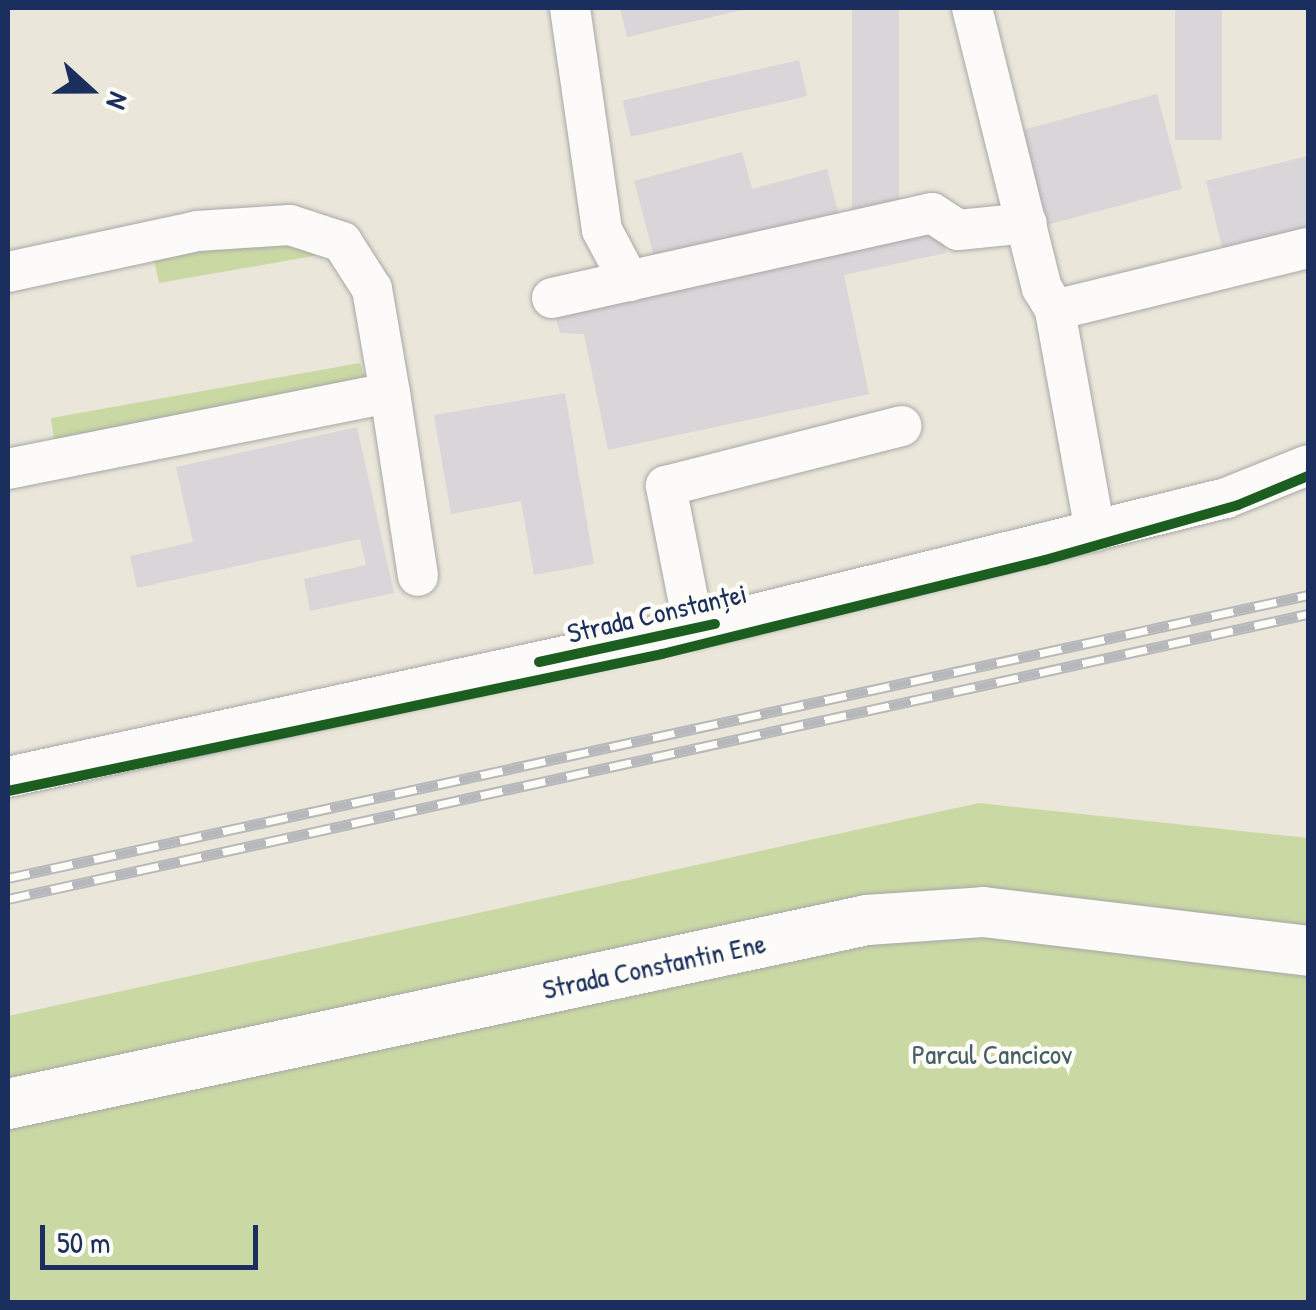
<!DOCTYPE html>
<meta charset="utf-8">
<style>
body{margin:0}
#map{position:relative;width:1316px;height:1310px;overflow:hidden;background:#eae6da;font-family:"Patrick Hand",sans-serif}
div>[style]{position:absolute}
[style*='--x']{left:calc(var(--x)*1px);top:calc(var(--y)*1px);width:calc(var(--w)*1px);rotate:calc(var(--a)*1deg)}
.green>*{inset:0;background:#cad9a4}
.building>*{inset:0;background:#dad5d9;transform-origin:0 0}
.roads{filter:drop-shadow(0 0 2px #a7a7a6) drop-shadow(0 0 2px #a7a7a6)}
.minor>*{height:40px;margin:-20px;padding:0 20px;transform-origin:20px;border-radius:20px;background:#fcfbf9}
.major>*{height:50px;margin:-25px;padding:0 25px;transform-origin:25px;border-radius:25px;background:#fcfbf9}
.rail>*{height:11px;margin-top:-5.5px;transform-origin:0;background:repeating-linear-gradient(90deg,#fdfcf7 0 22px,#b6b8bb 0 44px);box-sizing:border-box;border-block:2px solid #b6b8bb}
.cycleway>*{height:10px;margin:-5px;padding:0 5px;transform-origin:5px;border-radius:5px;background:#1b5e20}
span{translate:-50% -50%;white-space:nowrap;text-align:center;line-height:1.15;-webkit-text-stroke:9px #fdfcf7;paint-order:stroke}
.street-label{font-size:28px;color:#1b2f5e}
.park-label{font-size:28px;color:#475f66}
.frame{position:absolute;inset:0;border:10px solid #1b2f5e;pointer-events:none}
.north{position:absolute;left:40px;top:40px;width:100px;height:100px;-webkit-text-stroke:8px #fdfcf7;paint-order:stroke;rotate:111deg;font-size:28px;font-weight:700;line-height:40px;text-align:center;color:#1b2f5e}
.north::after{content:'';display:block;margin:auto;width:35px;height:45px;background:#1b2f5e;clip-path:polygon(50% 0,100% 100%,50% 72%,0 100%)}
.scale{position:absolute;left:40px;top:1225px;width:218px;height:45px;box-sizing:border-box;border:5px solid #1b2f5e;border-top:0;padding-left:12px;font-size:30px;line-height:35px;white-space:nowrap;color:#1b2f5e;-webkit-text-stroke:8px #fdfcf7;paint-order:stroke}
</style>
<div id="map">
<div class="green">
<i style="clip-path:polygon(250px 241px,298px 245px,319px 255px,159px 283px,152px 251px)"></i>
<i style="clip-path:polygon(360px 363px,366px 381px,54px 440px,51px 418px)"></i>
<i style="clip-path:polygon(979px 803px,1308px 838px,1308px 1302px,8px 1302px,8px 1016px)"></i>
</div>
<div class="building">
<i style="clip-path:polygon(620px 8px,746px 8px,746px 9px,627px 37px)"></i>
<i style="left:852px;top:8px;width:47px;height:202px"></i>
<i style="left:1175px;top:8px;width:47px;height:132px"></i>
<i style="left:799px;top:60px;width:37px;height:181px;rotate:77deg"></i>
<i style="left:1157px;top:94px;width:98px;height:158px;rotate:75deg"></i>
<i style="clip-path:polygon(742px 152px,752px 189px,827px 169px,840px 219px,657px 268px,634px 181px)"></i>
<i style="clip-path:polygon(1308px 156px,1308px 248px,1227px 268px,1206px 181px)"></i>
<i style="clip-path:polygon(940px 229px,946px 253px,844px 275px,869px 394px,608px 450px,584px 334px,560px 333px,555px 315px)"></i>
<i style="clip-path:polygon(565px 393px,594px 564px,534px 575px,521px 501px,451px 514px,434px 415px)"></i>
<i style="clip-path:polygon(357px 427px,394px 593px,310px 611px,304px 579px,366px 565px,360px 539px,137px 588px,130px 556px,193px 542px,176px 467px)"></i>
</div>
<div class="roads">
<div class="minor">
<i style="--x:570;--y:8;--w:224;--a:81.8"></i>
<i style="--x:602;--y:230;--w:58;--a:62.1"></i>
<i style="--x:972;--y:8;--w:289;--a:76"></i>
<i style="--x:1042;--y:288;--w:26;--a:59"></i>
<i style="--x:8;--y:272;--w:193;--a:-12.2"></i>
<i style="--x:197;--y:231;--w:93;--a:-3.7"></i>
<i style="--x:290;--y:225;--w:55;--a:18.1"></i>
<i style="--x:342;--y:242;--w:56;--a:57.4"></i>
<i style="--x:372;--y:289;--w:106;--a:80.2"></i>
<i style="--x:552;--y:298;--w:389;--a:-12.6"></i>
<i style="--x:932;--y:213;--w:31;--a:33"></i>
<i style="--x:958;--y:230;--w:69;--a:-5.8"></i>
<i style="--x:8;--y:469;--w:389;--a:-11.3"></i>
<i style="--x:390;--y:393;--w:185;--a:81.3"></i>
<i style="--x:1095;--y:531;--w:225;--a:-100.3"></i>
<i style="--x:1055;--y:310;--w:260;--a:-13.8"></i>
<i style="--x:694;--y:629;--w:146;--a:-101.1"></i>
<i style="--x:666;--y:486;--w:243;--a:-14.3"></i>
<i style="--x:8;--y:777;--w:744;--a:-12.26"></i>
<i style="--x:735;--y:619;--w:506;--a:-13.84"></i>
<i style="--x:1226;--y:498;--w:88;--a:-21.9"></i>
</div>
<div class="major">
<i style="--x:8;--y:1104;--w:878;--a:-12.09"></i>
<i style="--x:867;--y:920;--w:116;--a:-3.9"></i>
<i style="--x:983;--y:912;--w:327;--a:6.8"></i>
</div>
</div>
<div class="rail">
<i style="--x:8;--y:878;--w:1330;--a:-12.28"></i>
<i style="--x:8;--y:899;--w:1331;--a:-12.37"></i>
</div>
<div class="cycleway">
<i style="--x:539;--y:662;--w:180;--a:-12.2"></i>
<i style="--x:8;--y:791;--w:668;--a:-11.83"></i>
<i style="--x:662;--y:654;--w:394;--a:-13.8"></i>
<i style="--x:1045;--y:560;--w:201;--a:-15.9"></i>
<i style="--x:1238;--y:505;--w:76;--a:-22.5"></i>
</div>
<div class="street-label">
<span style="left:657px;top:613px;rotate:-13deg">Strada Constanței</span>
<span style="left:654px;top:966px;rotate:-12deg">Strada Constantin Ene</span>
</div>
<div class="park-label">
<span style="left:992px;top:1054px">Parcul Cancicov</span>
</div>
<div class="frame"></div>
<div class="north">N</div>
<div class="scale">50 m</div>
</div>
